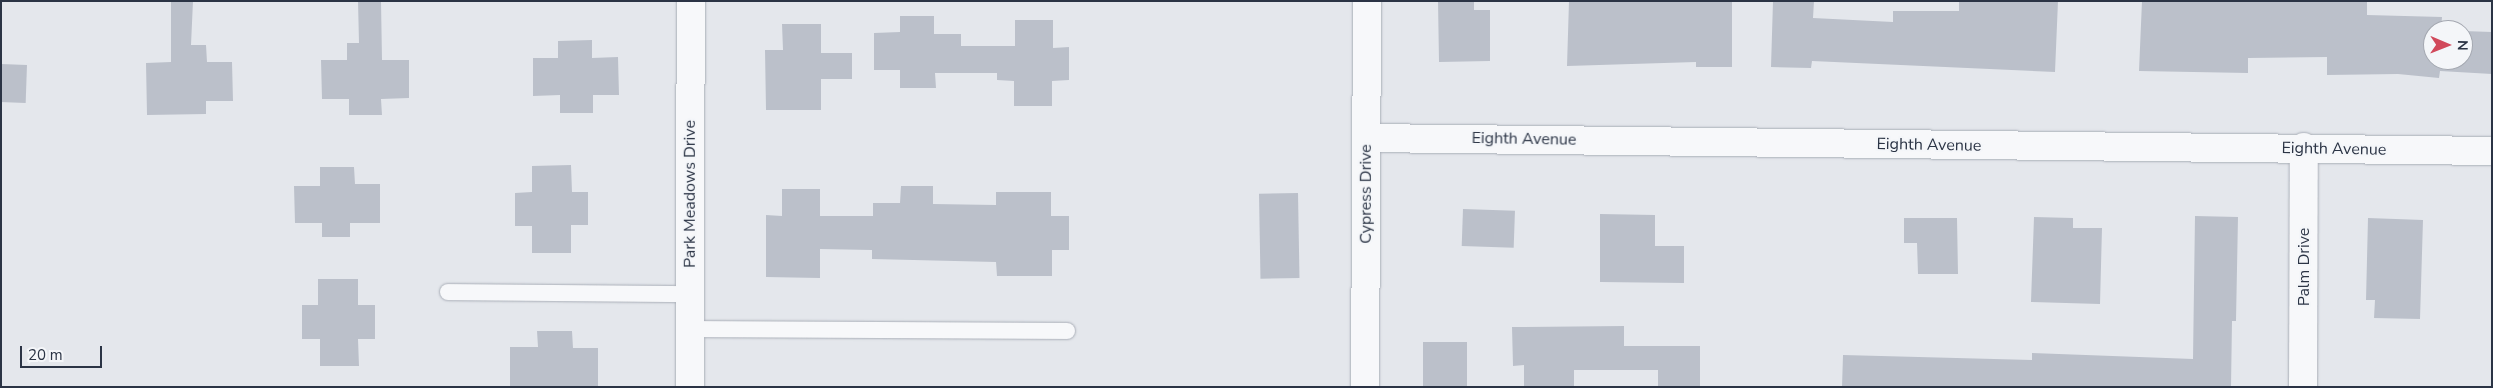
<!DOCTYPE html>
<style>
body{margin:0}
#map{position:relative;width:2493px;height:388px;overflow:hidden;background:#e4e7ec;font-family:"Nunito Sans",sans-serif}
div>[style]{position:absolute}
[style*='--x']{left:calc(var(--x)*1px);top:calc(var(--y)*1px);width:calc(var(--w)*1px);rotate:calc(var(--a)*1deg)}
.building>*{inset:0;background:#bbc0ca;transform-origin:0 0}
.roads{filter:drop-shadow(0 0 1px #a9aeb7) drop-shadow(0 0 1px #a9aeb7)}
.service>*{height:16px;margin:-8px;padding:0 8px;transform-origin:8px;border-radius:8px;background:#f7f8fa}
.minor>*{height:28px;margin:-14px;padding:0 14px;transform-origin:14px;border-radius:14px;background:#f7f8fa}
.tertiary>*{height:28px;margin:-14px;padding:0 14px;transform-origin:14px;border-radius:14px;background:#f7f8fa}
span{translate:-50% -50%;white-space:nowrap;text-align:center;line-height:1.15;-webkit-text-stroke:4px #f4f6f9;paint-order:stroke}
.street-label{font-size:16px;color:#2b3445}
.frame{position:absolute;inset:0;border:2px solid #2b3445;pointer-events:none}
.north{position:absolute;left:2423px;top:20px;width:50px;height:50px;box-sizing:border-box;background:#f4f6f9;border:1px solid #a4a8b1;border-radius:50%;rotate:91deg;font-size:14px;font-weight:700;line-height:20px;text-align:center;color:#2b3445}
.north::after{content:'';display:block;margin:auto;width:18px;height:22px;background:#d1495b;clip-path:polygon(50% 0,100% 100%,50% 72%,0 100%)}
.scale{position:absolute;left:20px;top:346px;width:82px;height:22px;box-sizing:border-box;border:2px solid #2b3445;border-top:0;padding-left:6px;font-size:15px;line-height:18px;white-space:nowrap;color:#2b3445;-webkit-text-stroke:4px #f4f6f9;paint-order:stroke}
</style>
<div id="map">
<div class="building">
<i style="clip-path:polygon(171px 1px,193px 1px,191px 45px,206px 45px,207px 62px,232px 62px,233px 101px,206px 101px,206px 114px,147px 115px,146px 63px,171px 62px)"></i>
<i style="clip-path:polygon(358px 1px,381px 1px,382px 60px,409px 60px,409px 98px,381px 99px,382px 115px,349px 115px,349px 99px,322px 99px,321px 60px,347px 60px,347px 43px,359px 43px)"></i>
<i style="clip-path:polygon(1438px 1px,1474px 1px,1474px 10px,1490px 10px,1490px 61px,1439px 62px)"></i>
<i style="clip-path:polygon(1569px 1px,1732px 1px,1732px 67px,1696px 67px,1696px 62px,1567px 66px)"></i>
<i style="clip-path:polygon(1773px 1px,1814px 1px,1813px 18px,1893px 22px,1893px 11px,1959px 11px,1959px 1px,2058px 1px,2055px 72px,1812px 61px,1811px 68px,1771px 67px)"></i>
<i style="clip-path:polygon(2142px 1px,2367px 1px,2367px 15px,2442px 17px,2441px 30px,2433px 30px,2433px 60px,2463px 60px,2463px 31px,2492px 32px,2492px 74px,2440px 71px,2439px 78px,2398px 74px,2327px 75px,2327px 57px,2248px 58px,2248px 73px,2139px 71px)"></i>
<i style="clip-path:polygon(900px 16px,934px 16px,934px 34px,961px 34px,961px 46px,1015px 46px,1015px 20px,1053px 20px,1053px 48px,1069px 47px,1069px 80px,1052px 81px,1052px 106px,1014px 106px,1014px 81px,997px 80px,997px 73px,935px 73px,936px 88px,900px 88px,900px 70px,874px 70px,874px 33px,900px 32px)"></i>
<i style="clip-path:polygon(782px 24px,821px 24px,821px 53px,852px 53px,852px 79px,821px 79px,821px 110px,766px 110px,765px 50px,783px 50px)"></i>
<i style="clip-path:polygon(592px 40px,592px 58px,618px 57px,619px 95px,593px 95px,593px 113px,560px 113px,560px 95px,533px 96px,533px 58px,558px 58px,558px 41px)"></i>
<i style="left:1px;top:64px;width:26px;height:38px;rotate:2deg"></i>
<i style="clip-path:polygon(571px 165px,572px 192px,588px 192px,588px 225px,571px 225px,571px 253px,532px 253px,532px 226px,515px 226px,515px 193px,532px 192px,532px 166px)"></i>
<i style="clip-path:polygon(320px 167px,354px 167px,355px 184px,380px 184px,380px 223px,350px 223px,350px 237px,322px 237px,322px 223px,295px 223px,294px 186px,320px 186px)"></i>
<i style="clip-path:polygon(901px 186px,933px 186px,933px 204px,996px 205px,996px 192px,1051px 192px,1051px 216px,1069px 216px,1069px 250px,1052px 250px,1052px 276px,997px 276px,996px 262px,872px 259px,872px 250px,820px 249px,820px 278px,766px 277px,766px 215px,782px 216px,782px 189px,820px 189px,820px 216px,873px 216px,873px 203px,900px 203px)"></i>
<i style="left:1298px;top:193px;width:85px;height:39px;rotate:89deg"></i>
<i style="left:1463px;top:209px;width:52px;height:37px;rotate:2deg"></i>
<i style="clip-path:polygon(1600px 214px,1655px 215px,1655px 246px,1684px 246px,1684px 283px,1600px 282px)"></i>
<i style="clip-path:polygon(2195px 216px,2238px 217px,2236px 321px,2232px 321px,2231px 387px,1842px 387px,1843px 355px,2032px 360px,2032px 353px,2193px 359px)"></i>
<i style="clip-path:polygon(2034px 217px,2073px 218px,2073px 228px,2102px 228px,2100px 304px,2031px 302px)"></i>
<i style="clip-path:polygon(1904px 218px,1957px 218px,1958px 274px,1918px 274px,1917px 243px,1904px 243px)"></i>
<i style="clip-path:polygon(2368px 218px,2423px 220px,2420px 319px,2374px 318px,2375px 300px,2366px 300px)"></i>
<i style="clip-path:polygon(318px 279px,358px 279px,358px 305px,375px 305px,375px 339px,358px 339px,359px 366px,320px 366px,320px 339px,302px 339px,302px 305px,318px 305px)"></i>
<i style="clip-path:polygon(1624px 326px,1624px 346px,1700px 346px,1700px 387px,1658px 387px,1658px 370px,1574px 370px,1574px 387px,1524px 387px,1524px 365px,1513px 366px,1512px 327px)"></i>
<i style="clip-path:polygon(537px 331px,572px 331px,573px 348px,598px 348px,598px 387px,510px 387px,510px 347px,538px 347px)"></i>
<i style="left:1423px;top:342px;width:44px;height:45px"></i>
</div>
<div class="roads">
<div class="service">
<i style="--x:448;--y:292;--w:242;--a:0.5"></i>
<i style="--x:690;--y:329;--w:377;--a:0.3"></i>
</div>
<div class="minor">
<i style="--x:1366;--y:138;--w:1126;--a:0.66"></i>
<i style="--x:1365;--y:387;--w:386;--a:-89.7"></i>
<i style="--x:2303;--y:387;--w:240;--a:-89.8"></i>
</div>
<div class="tertiary">
<i style="--x:690;--y:387;--w:386;--a:-89.9"></i>
</div>
</div>
<div class="street-label">
<span style="left:1524px;top:139px;rotate:1deg">Eighth Avenue</span>
<span style="left:1929px;top:145px;rotate:1deg">Eighth Avenue</span>
<span style="left:2334px;top:149px;rotate:1deg">Eighth Avenue</span>
<span style="left:690px;top:194px;rotate:-90deg">Park Meadows Drive</span>
<span style="left:1366px;top:194px;rotate:-90deg">Cypress Drive</span>
<span style="left:2304px;top:267px;rotate:-90deg">Palm Drive</span>
</div>
<div class="frame"></div>
<div class="north">N</div>
<div class="scale">20 m</div>
</div>
